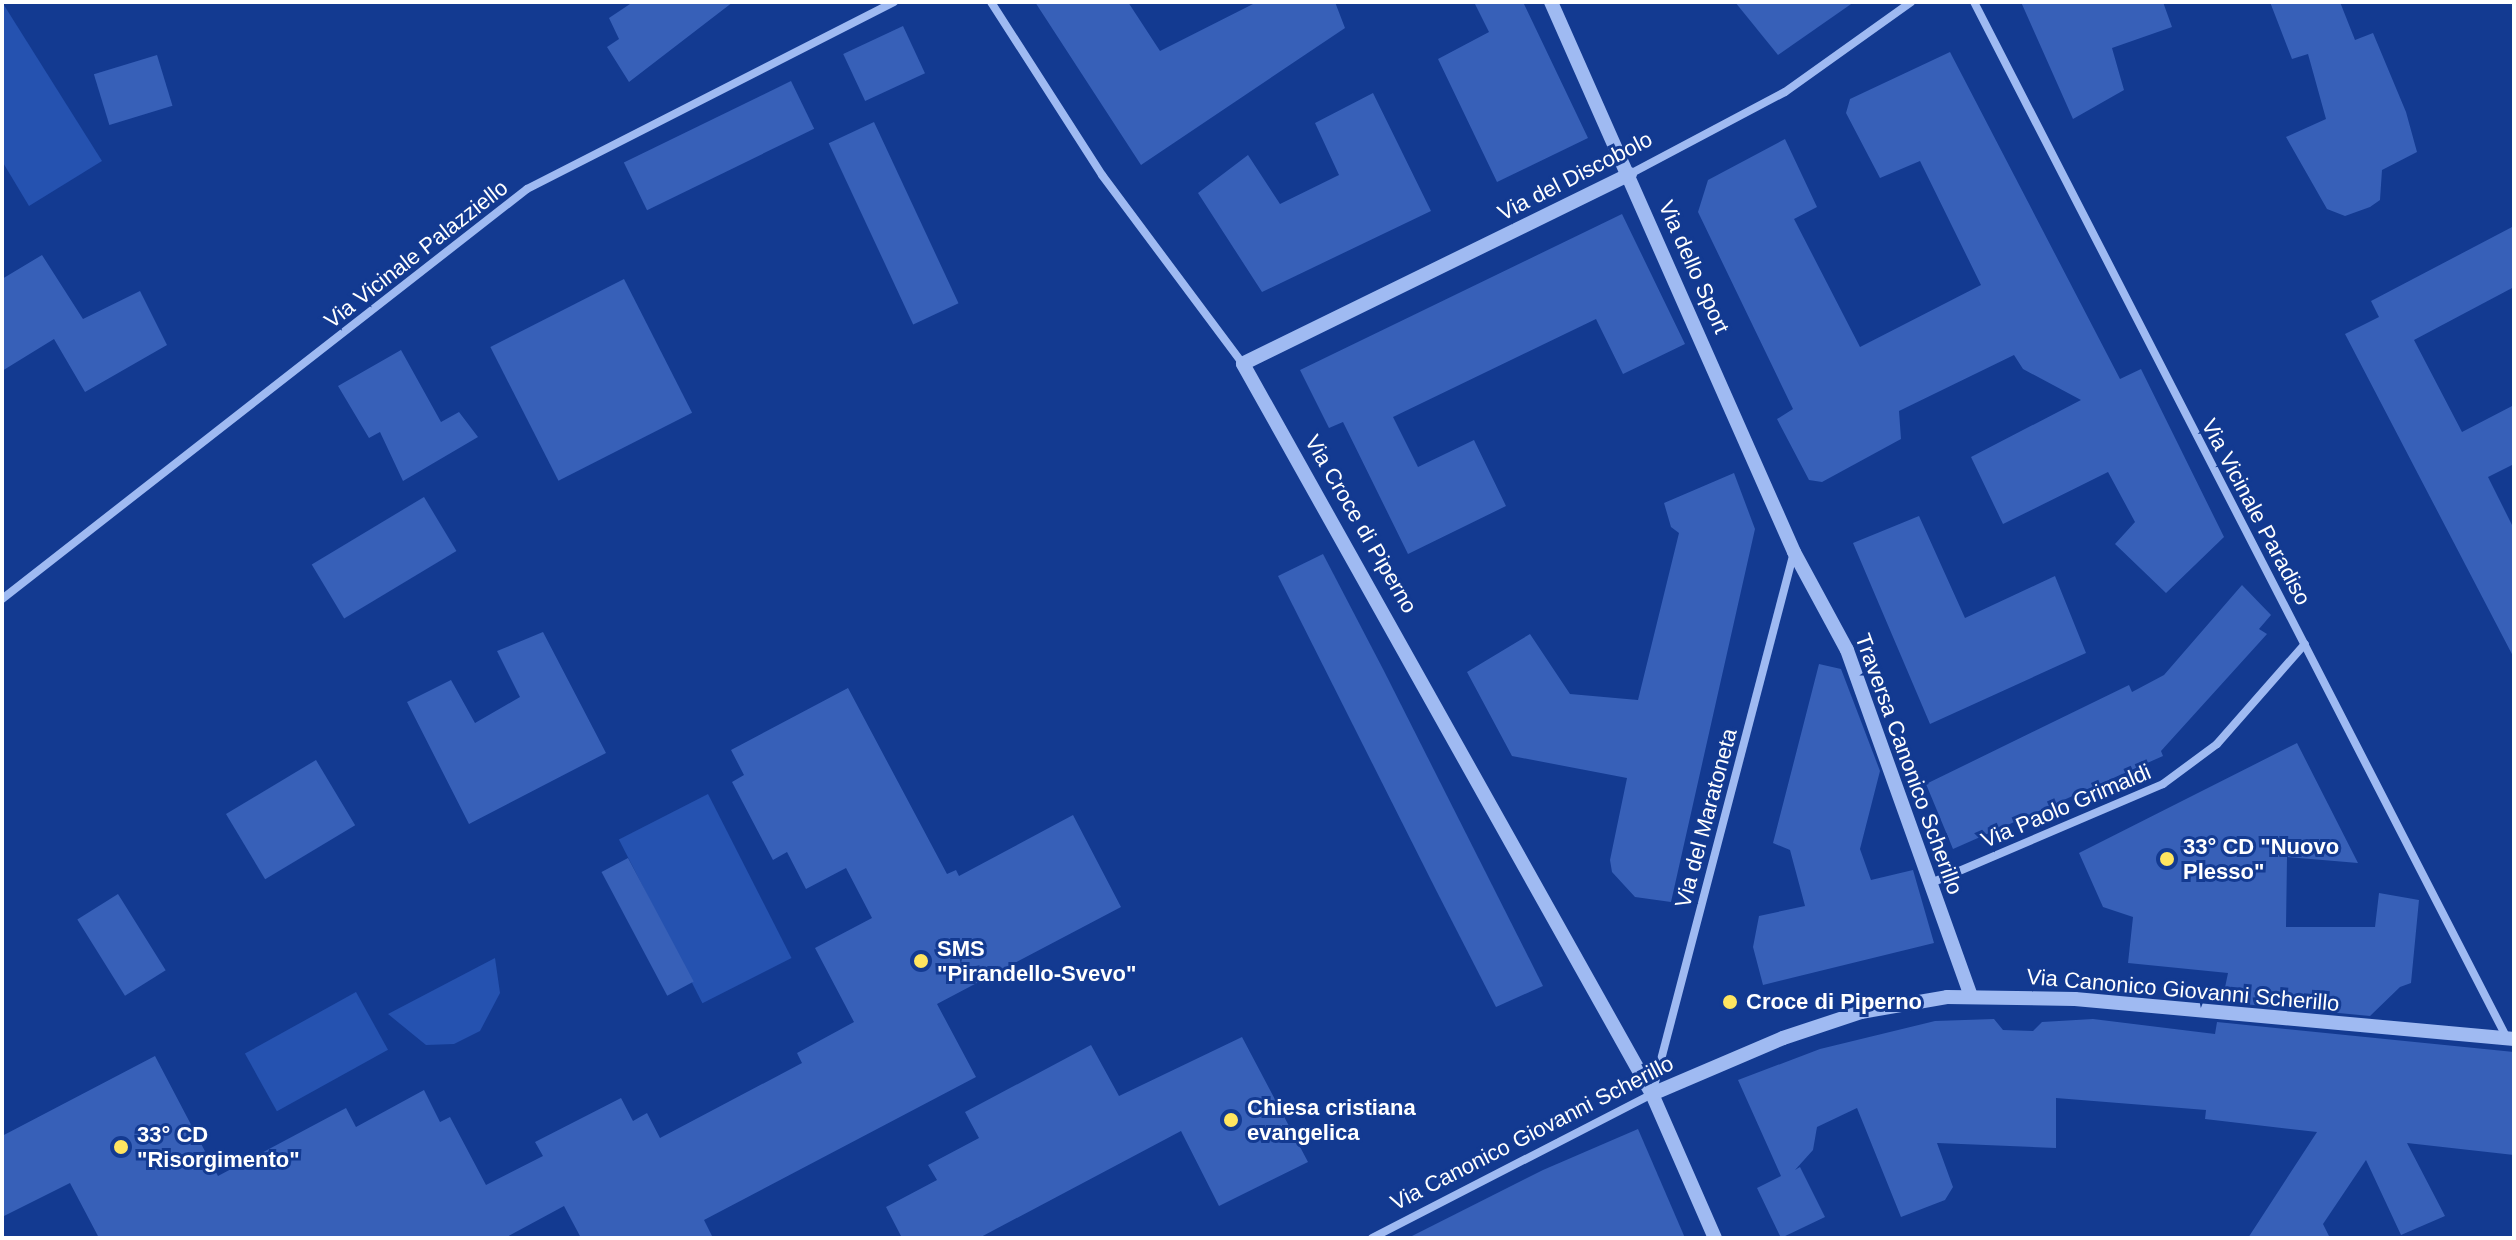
<!DOCTYPE html>
<meta charset="utf-8">
<style>
body{margin:0}
#map{position:relative;width:2516px;height:1240px;overflow:hidden;background:#133a91;font-family:Arial,sans-serif}
div>[style]{position:absolute}
[style*='--x']{left:calc(var(--x)*1px);top:calc(var(--y)*1px);width:calc(var(--w)*1px);rotate:calc(var(--a)*1deg)}
.green>*{inset:0;background:#2552b0;transform-origin:0 0}
.building>*{inset:0;background:#3760b8;transform-origin:0 0}
.minor>*{height:8px;margin:-4px;padding:0 4px;transform-origin:4px;border-radius:4px;background:#9fbaf2}
.tertiary>*{height:14px;margin:-7px;padding:0 7px;transform-origin:7px;border-radius:7px;background:#9fbaf2}
.dots>*{width:22px;height:22px;translate:-50% -50%;box-sizing:border-box;border:4px solid #133a91;border-radius:50%}
span{translate:-50% -50%;white-space:nowrap;text-align:center;line-height:1.15;-webkit-text-stroke:6px #133a91;paint-order:stroke}
.street-label{font-size:22px;color:#fff}
.poi-label{font-size:22px;color:#fff;font-weight:700}
.left{translate:0 -50%;text-align:left}
.frame{position:absolute;inset:0;border:4px solid #fff;pointer-events:none}
</style>
<div id="map">
<div class="green">
<i style="clip-path:polygon(2px 2px,102px 161px,29px 206px,2px 161px)"></i>
<i style="left:708px;top:794px;width:184px;height:100px;rotate:63deg"></i>
<i style="clip-path:polygon(495px 958px,500px 993px,480px 1031px,454px 1044px,426px 1045px,388px 1014px)"></i>
<i style="left:356px;top:992px;width:66px;height:127px;rotate:61deg"></i>
</div>
<div class="building">
<i style="clip-path:polygon(633px 2px,733px 2px,629px 82px,607px 47px,619px 39px,609px 18px)"></i>
<i style="clip-path:polygon(1035px 2px,1128px 2px,1160px 51px,1257px 2px,1335px 2px,1345px 28px,1141px 165px)"></i>
<i style="clip-path:polygon(1474px 2px,1523px 2px,1588px 138px,1497px 182px,1438px 59px,1489px 32px)"></i>
<i style="clip-path:polygon(1735px 2px,1854px 2px,1778px 55px)"></i>
<i style="clip-path:polygon(2021px 2px,2163px 2px,2172px 27px,2112px 48px,2124px 90px,2073px 119px)"></i>
<i style="clip-path:polygon(2270px 2px,2340px 2px,2355px 40px,2373px 33px,2406px 112px,2417px 152px,2382px 170px,2380px 200px,2370px 207px,2345px 216px,2327px 209px,2286px 137px,2326px 119px,2308px 54px,2292px 59px)"></i>
<i style="left:903px;top:26px;width:52px;height:66px;rotate:65deg"></i>
<i style="clip-path:polygon(1950px 52px,2120px 379px,2141px 369px,2224px 537px,2166px 593px,2115px 544px,2135px 522px,2108px 472px,2003px 524px,1971px 457px,2081px 400px,2023px 369px,2014px 355px,1899px 411px,1901px 439px,1822px 482px,1809px 480px,1777px 419px,1793px 409px,1698px 212px,1708px 180px,1785px 139px,1817px 207px,1794px 219px,1860px 347px,1981px 285px,1920px 161px,1880px 178px,1846px 113px,1850px 99px)"></i>
<i style="left:157px;top:55px;width:53px;height:66px;rotate:73deg"></i>
<i style="left:791px;top:81px;width:53px;height:186px;rotate:64deg"></i>
<i style="clip-path:polygon(1373px 93px,1431px 211px,1262px 292px,1198px 193px,1248px 155px,1280px 204px,1339px 175px,1315px 123px)"></i>
<i style="left:874px;top:122px;width:200px;height:50px;rotate:65deg"></i>
<i style="clip-path:polygon(1622px 214px,1685px 344px,1623px 374px,1596px 319px,1393px 417px,1418px 467px,1474px 440px,1506px 506px,1408px 554px,1343px 422px,1329px 428px,1300px 370px)"></i>
<i style="clip-path:polygon(2514px 226px,2514px 287px,2414px 340px,2462px 432px,2514px 405px,2514px 464px,2488px 477px,2514px 529px,2514px 658px,2345px 334px,2379px 317px,2371px 301px)"></i>
<i style="clip-path:polygon(42px 255px,83px 319px,140px 291px,167px 345px,85px 392px,54px 339px,2px 371px,2px 279px)"></i>
<i style="left:624px;top:279px;width:150px;height:150px;rotate:63deg"></i>
<i style="clip-path:polygon(401px 350px,441px 422px,459px 412px,478px 437px,403px 481px,380px 432px,369px 438px,338px 386px)"></i>
<i style="clip-path:polygon(1734px 473px,1755px 529px,1671px 902px,1635px 897px,1612px 872px,1610px 860px,1627px 778px,1512px 756px,1467px 672px,1530px 634px,1570px 694px,1638px 700px,1679px 533px,1671px 527px,1664px 503px)"></i>
<i style="left:424px;top:497px;width:63px;height:131px;rotate:59deg"></i>
<i style="clip-path:polygon(1919px 516px,1965px 618px,2055px 576px,2086px 653px,1930px 724px,1853px 543px)"></i>
<i style="clip-path:polygon(1323px 554px,1384px 671px,1543px 986px,1496px 1007px,1436px 890px,1278px 576px)"></i>
<i style="clip-path:polygon(2242px 585px,2271px 615px,2259px 629px,2267px 634px,2161px 751px,2163px 756px,1953px 849px,1926px 784px,2129px 685px,2132px 692px,2164px 675px)"></i>
<i style="clip-path:polygon(543px 632px,606px 753px,469px 824px,407px 702px,451px 680px,475px 723px,520px 697px,497px 651px)"></i>
<i style="clip-path:polygon(1819px 664px,1841px 669px,1880px 771px,1860px 849px,1871px 880px,1913px 870px,1934px 943px,1763px 985px,1753px 947px,1759px 916px,1805px 906px,1790px 850px,1773px 843px)"></i>
<i style="clip-path:polygon(848px 688px,947px 874px,956px 870px,959px 876px,1073px 815px,1121px 907px,937px 1004px,976px 1077px,704px 1220px,713px 1238px,581px 1238px,564px 1206px,505px 1238px,99px 1238px,70px 1183px,2px 1217px,2px 1136px,155px 1056px,218px 1176px,346px 1108px,356px 1127px,424px 1090px,440px 1122px,450px 1117px,486px 1185px,543px 1156px,535px 1142px,621px 1098px,633px 1121px,647px 1113px,660px 1138px,802px 1063px,797px 1053px,854px 1022px,815px 948px,872px 918px,846px 868px,806px 889px,787px 852px,773px 860px,732px 782px,744px 775px,731px 750px)"></i>
<i style="clip-path:polygon(2297px 743px,2358px 863px,2287px 857px,2286px 927px,2375px 927px,2379px 893px,2419px 900px,2411px 983px,2400px 987px,2370px 1016px,2222px 1002px,2228px 973px,2128px 963px,2133px 917px,2103px 907px,2079px 853px)"></i>
<i style="left:316px;top:760px;width:76px;height:105px;rotate:59deg"></i>
<i style="left:628px;top:858px;width:140px;height:30px;rotate:62deg"></i>
<i style="left:118px;top:894px;width:90px;height:48px;rotate:58deg"></i>
<i style="clip-path:polygon(1994px 1019px,2003px 1030px,2033px 1031px,2042px 1022px,2093px 1019px,2215px 1034px,2217px 1022px,2514px 1052px,2514px 1155px,2407px 1143px,2445px 1216px,2401px 1235px,2366px 1160px,2323px 1224px,2330px 1238px,2248px 1238px,2317px 1132px,2205px 1119px,2206px 1110px,2056px 1098px,2056px 1148px,1937px 1143px,1953px 1187px,1945px 1200px,1901px 1217px,1857px 1108px,1817px 1127px,1813px 1150px,1795px 1170px,1800px 1167px,1825px 1217px,1781px 1238px,1757px 1188px,1781px 1176px,1738px 1080px,1820px 1049px,1935px 1021px)"></i>
<i style="clip-path:polygon(1242px 1037px,1308px 1162px,1219px 1206px,1181px 1131px,979px 1238px,902px 1238px,886px 1207px,937px 1180px,928px 1165px,979px 1138px,965px 1112px,1091px 1045px,1119px 1096px)"></i>
<i style="clip-path:polygon(1638px 1129px,1685px 1238px,1408px 1238px,1543px 1170px)"></i>
</div>
<div class="minor">
<i style="--x:991;--y:2;--w:206;--a:57.3"></i>
<i style="--x:1102;--y:175;--w:236;--a:53.3"></i>
<i style="--x:1974;--y:2;--w:1165;--a:62.78"></i>
<i style="--x:1630;--y:174;--w:175;--a:-27.9"></i>
<i style="--x:1785;--y:92;--w:155;--a:-35.5"></i>
<i style="--x:2;--y:599;--w:666;--a:-37.99"></i>
<i style="--x:527;--y:189;--w:412;--a:-27"></i>
<i style="--x:1931;--y:883;--w:252;--a:-23.1"></i>
<i style="--x:2163;--y:784;--w:67;--a:-36.5"></i>
<i style="--x:2217;--y:744;--w:133;--a:-48.7"></i>
<i style="--x:1372;--y:1238;--w:315;--a:-27.2"></i>
<i style="--x:1652;--y:1094;--w:560;--a:-75.32"></i>
</div>
<div class="tertiary">
<i style="--x:1551;--y:2;--w:601;--a:66.16"></i>
<i style="--x:1794;--y:552;--w:111;--a:61.6"></i>
<i style="--x:1847;--y:650;--w:368;--a:70.3"></i>
<i style="--x:1630;--y:174;--w:431;--a:153.9"></i>
<i style="--x:1243;--y:364;--w:837;--a:60.74"></i>
<i style="--x:1652;--y:1094;--w:157;--a:66.4"></i>
<i style="--x:1652;--y:1094;--w:142;--a:-23.1"></i>
<i style="--x:1783;--y:1038;--w:82;--a:-18.4"></i>
<i style="--x:1861;--y:1012;--w:87;--a:-9.9"></i>
<i style="--x:1947;--y:997;--w:128;--a:0.9"></i>
<i style="--x:2075;--y:999;--w:441;--a:5.2"></i>
</div>
<div class="dots">
<i style="left:2167px;top:859px;background:#ffe560"></i>
<i style="left:921px;top:961px;background:#ffe560"></i>
<i style="left:1730px;top:1002px;background:#ffe560"></i>
<i style="left:1231px;top:1120px;background:#ffe560"></i>
<i style="left:121px;top:1147px;background:#ffe560"></i>
</div>
<div class="street-label">
<span style="left:1575px;top:176px;rotate:-27deg">Via del Discobolo</span>
<span style="left:416px;top:254px;rotate:-38deg">Via Vicinale Palazziello</span>
<span style="left:1694px;top:267px;rotate:66deg">Via dello Sport</span>
<span style="left:2256px;top:512px;rotate:62deg">Via Vicinale Paradiso</span>
<span style="left:1361px;top:524px;rotate:60deg">Via Croce di Piperno</span>
<span style="left:1909px;top:764px;rotate:70deg">Traversa Canonico Scherillo</span>
<span style="left:2066px;top:806px;rotate:-23deg">Via Paolo Grimaldi</span>
<span style="left:1706px;top:818px;rotate:-75deg">Via del Maratoneta</span>
<span style="left:2183px;top:990px;rotate:5deg">Via Canonico Giovanni Scherillo</span>
<span style="left:1532px;top:1133px;rotate:-27deg">Via Canonico Giovanni Scherillo</span>
</div>
<div class="poi-label">
<span class="left" style="left:2183px;top:859px">33° CD "Nuovo<br>Plesso"</span>
<span class="left" style="left:937px;top:961px">SMS<br>"Pirandello-Svevo"</span>
<span class="left" style="left:1746px;top:1002px">Croce di Piperno</span>
<span class="left" style="left:1247px;top:1120px">Chiesa cristiana<br>evangelica</span>
<span class="left" style="left:137px;top:1147px">33° CD<br>"Risorgimento"</span>
</div>
<div class="frame"></div>
</div>
